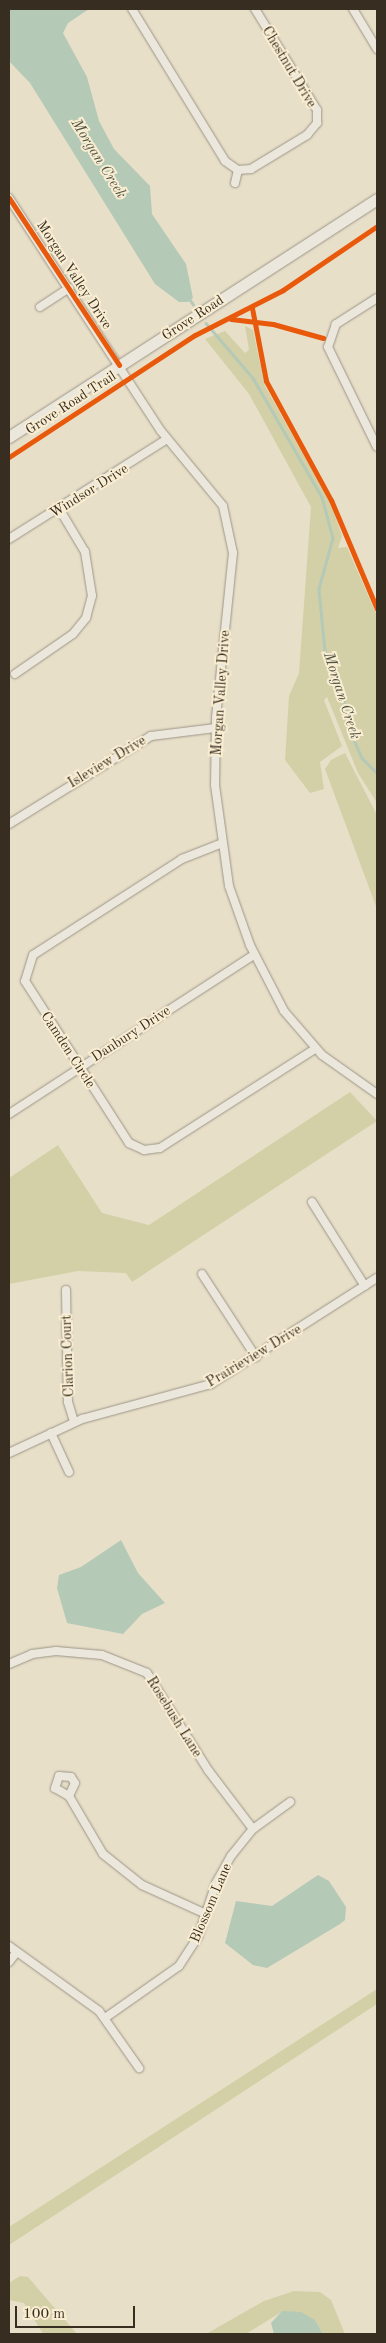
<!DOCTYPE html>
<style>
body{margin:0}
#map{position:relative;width:386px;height:2343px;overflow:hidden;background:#e8dfc8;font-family:"Old Standard TT",serif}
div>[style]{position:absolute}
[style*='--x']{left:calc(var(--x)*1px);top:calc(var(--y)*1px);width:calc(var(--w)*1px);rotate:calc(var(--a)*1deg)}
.green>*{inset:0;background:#d3d0a7}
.water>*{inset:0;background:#b4c9b6}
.stream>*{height:2.5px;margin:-1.25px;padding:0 1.25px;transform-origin:1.25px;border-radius:1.25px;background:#b4c9b6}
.roads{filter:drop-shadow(0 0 1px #9c9587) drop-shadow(0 0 1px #9c9587)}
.street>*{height:8px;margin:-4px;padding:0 4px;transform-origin:4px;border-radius:4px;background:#ebe7dc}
.secondary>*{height:11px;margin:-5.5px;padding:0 5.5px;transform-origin:5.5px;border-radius:5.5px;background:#ebe7dc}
.cycleway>*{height:5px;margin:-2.5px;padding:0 2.5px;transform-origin:2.5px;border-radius:2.5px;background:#e8590c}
span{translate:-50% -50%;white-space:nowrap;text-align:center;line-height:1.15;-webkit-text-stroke:4px #f9eed2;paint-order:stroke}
.street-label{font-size:14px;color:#372d21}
.water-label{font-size:15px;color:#505244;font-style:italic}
.frame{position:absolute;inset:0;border:10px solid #372d21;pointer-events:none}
.scale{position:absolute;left:15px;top:2306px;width:120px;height:22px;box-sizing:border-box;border:2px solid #372d21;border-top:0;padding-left:6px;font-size:15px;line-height:18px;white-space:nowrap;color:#372d21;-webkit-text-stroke:4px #f9eed2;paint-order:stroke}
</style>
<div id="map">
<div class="green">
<i style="clip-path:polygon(245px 326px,253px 330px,265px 386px,331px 504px,342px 536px,338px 548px,347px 547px,377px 616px,377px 803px,358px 773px,327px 697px,324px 700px,342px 746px,320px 762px,324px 789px,310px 793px,285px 760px,289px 696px,299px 673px,311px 507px,249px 394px,205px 339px,225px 331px,245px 353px,249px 350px)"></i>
<i style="clip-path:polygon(345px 753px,377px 815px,377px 909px,325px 769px,331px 760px)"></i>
<i style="clip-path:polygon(350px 1092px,377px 1121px,132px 1282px,126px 1273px,78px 1271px,9px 1284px,9px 1178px,58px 1145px,102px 1213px,149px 1225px)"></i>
<i style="clip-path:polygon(377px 1989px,377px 2004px,9px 2245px,9px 2227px)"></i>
<i style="clip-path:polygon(20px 2276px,28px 2277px,77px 2334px,43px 2334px,24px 2303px,9px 2300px,9px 2283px)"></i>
<i style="clip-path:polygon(294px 2291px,320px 2292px,331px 2300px,345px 2334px,323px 2334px,315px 2320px,283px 2311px,246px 2334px,206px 2334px,264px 2301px)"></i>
</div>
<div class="water">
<i style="clip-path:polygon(9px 9px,89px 9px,68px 23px,63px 33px,87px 77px,99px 121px,114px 149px,150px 186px,152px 214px,186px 264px,193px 298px,188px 302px,179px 302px,155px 284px,30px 83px,9px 61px)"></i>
<i style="clip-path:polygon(121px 1540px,138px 1573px,165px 1603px,142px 1614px,123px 1634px,67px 1623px,57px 1588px,59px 1575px,81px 1567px)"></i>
<i style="clip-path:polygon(318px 1875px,329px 1881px,346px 1907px,345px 1920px,340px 1924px,267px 1968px,253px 1965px,225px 1943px,236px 1901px,272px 1906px)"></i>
<i style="clip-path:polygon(282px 2311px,301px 2312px,315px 2320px,323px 2334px,274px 2334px,271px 2323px)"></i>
</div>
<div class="stream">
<i style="--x:188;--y:297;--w:9;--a:54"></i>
<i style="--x:206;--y:323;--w:72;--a:49.5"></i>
<i style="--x:253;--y:378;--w:138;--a:59.9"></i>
<i style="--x:322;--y:497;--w:42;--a:75"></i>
<i style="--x:333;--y:538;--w:53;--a:105.4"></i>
<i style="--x:319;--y:589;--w:62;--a:84.5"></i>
<i style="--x:325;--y:651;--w:35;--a:74"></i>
<i style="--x:335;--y:685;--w:14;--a:54"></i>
<i style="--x:343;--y:696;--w:45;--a:76"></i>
<i style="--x:354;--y:740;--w:20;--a:66"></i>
<i style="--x:362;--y:758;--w:21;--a:45"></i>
</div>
<div class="roads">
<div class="street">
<i style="--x:132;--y:9;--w:178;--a:58.5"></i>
<i style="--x:225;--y:161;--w:16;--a:35"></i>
<i style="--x:238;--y:170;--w:13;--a:-4"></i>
<i style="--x:251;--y:169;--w:66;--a:-31.3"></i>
<i style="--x:307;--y:135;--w:16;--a:-50"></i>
<i style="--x:317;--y:123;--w:13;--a:-90"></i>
<i style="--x:317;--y:110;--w:119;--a:-121.5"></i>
<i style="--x:353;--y:9;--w:47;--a:59"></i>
<i style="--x:235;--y:183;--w:13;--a:-77"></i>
<i style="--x:9;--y:198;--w:278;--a:56.9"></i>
<i style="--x:161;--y:431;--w:97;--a:50.4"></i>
<i style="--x:223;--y:506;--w:48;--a:78"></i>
<i style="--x:233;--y:553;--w:165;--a:95.9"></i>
<i style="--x:216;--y:717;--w:68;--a:90.8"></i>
<i style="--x:215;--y:785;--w:102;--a:82.1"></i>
<i style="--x:229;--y:886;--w:63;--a:70.4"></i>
<i style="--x:250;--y:945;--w:74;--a:62.7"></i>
<i style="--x:284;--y:1011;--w:58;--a:49.2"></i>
<i style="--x:322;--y:1055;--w:67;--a:35.3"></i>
<i style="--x:377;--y:298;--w:49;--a:147.6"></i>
<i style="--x:336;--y:324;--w:24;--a:109"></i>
<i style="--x:328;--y:347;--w:111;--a:63.9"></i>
<i style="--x:40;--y:307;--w:35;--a:-33"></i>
<i style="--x:9;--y:539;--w:187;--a:-32.3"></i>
<i style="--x:15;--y:674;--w:70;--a:-34.6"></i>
<i style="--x:73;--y:634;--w:21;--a:-51"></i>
<i style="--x:86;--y:618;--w:23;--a:-75"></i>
<i style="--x:92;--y:596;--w:45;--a:-99"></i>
<i style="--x:85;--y:552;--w:49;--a:-120.8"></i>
<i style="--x:9;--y:824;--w:167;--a:-31.8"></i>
<i style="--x:151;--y:736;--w:65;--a:-7"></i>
<i style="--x:220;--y:844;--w:41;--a:158.5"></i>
<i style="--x:182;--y:859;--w:177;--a:147.2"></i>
<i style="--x:33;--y:955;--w:27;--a:107"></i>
<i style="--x:25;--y:981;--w:193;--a:57.3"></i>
<i style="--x:129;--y:1143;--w:17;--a:25"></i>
<i style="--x:144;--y:1150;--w:16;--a:-7"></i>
<i style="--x:160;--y:1148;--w:184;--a:-32.6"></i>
<i style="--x:9;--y:1114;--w:292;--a:-33"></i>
<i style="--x:312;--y:1202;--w:99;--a:57.8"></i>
<i style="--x:202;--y:1274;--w:99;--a:57"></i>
<i style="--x:66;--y:1290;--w:112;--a:89"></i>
<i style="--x:68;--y:1402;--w:21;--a:73"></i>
<i style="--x:51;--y:1433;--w:43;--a:65.2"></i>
<i style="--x:9;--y:1453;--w:81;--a:-25"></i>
<i style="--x:82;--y:1419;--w:134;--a:-15.2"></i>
<i style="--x:211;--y:1384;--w:197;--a:-32.6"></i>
<i style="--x:9;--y:1664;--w:25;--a:-23"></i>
<i style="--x:32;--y:1654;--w:24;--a:-7"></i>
<i style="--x:56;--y:1651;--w:46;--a:5"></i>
<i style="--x:102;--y:1655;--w:48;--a:21.8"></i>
<i style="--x:147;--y:1673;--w:115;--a:57.8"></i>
<i style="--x:208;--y:1770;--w:74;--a:52.7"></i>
<i style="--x:69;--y:1796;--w:14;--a:-65"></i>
<i style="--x:75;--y:1783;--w:7;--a:-124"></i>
<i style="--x:71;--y:1777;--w:12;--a:-175"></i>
<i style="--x:59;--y:1776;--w:13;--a:108"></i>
<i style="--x:55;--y:1788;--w:16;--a:30"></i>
<i style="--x:69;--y:1796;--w:67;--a:59.6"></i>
<i style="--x:103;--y:1854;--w:50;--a:38.5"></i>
<i style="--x:142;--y:1885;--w:70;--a:24.4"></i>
<i style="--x:9;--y:1946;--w:111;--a:35.8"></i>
<i style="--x:99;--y:2011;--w:70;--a:54.9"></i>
<i style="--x:9;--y:1962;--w:11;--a:-52"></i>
<i style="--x:105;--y:2018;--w:90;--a:-35.1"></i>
<i style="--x:179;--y:1966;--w:35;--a:-57"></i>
<i style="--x:198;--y:1937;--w:57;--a:-71.6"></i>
<i style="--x:216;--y:1883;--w:31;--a:-61"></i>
<i style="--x:231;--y:1856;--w:35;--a:-51"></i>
<i style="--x:253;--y:1829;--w:46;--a:-36.1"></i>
</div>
<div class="secondary">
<i style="--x:9;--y:437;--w:438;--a:-32.9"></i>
</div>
</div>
<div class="cycleway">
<i style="--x:9;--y:198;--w:200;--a:56.6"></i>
<i style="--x:252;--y:308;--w:74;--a:79.1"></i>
<i style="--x:266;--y:381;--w:136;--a:61.4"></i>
<i style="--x:331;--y:500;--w:118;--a:67.1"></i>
<i style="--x:231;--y:319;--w:42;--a:6.8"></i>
<i style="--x:273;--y:324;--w:52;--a:15.6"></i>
<i style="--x:9;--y:457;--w:222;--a:-33.3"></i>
<i style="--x:195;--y:335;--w:99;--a:-27.1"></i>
<i style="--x:283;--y:290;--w:114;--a:-34.2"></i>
</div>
<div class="street-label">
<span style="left:289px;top:67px;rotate:59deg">Chestnut Drive</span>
<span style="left:74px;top:275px;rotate:57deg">Morgan Valley Drive</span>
<span style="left:193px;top:318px;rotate:-33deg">Grove Road</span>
<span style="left:71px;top:403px;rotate:-33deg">Grove Road Trail</span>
<span style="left:89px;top:491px;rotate:-32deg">Windsor Drive</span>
<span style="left:221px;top:693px;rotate:-86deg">Morgan Valley Drive</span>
<span style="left:107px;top:762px;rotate:-31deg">Isleview Drive</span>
<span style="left:131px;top:1034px;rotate:-33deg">Danbury Drive</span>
<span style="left:68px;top:1050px;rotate:57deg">Camden Circle</span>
<span style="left:68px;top:1356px;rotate:-92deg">Clarion Court</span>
<span style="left:254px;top:1356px;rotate:-31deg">Prairieview Drive</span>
<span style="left:174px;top:1717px;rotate:58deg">Rosebush Lane</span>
<span style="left:211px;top:1903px;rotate:-67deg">Blossom Lane</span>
</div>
<div class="water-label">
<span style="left:98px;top:159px;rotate:58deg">Morgan Creek</span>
<span style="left:341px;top:696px;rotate:72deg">Morgan Creek</span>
</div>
<div class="frame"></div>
<div class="scale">100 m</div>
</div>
